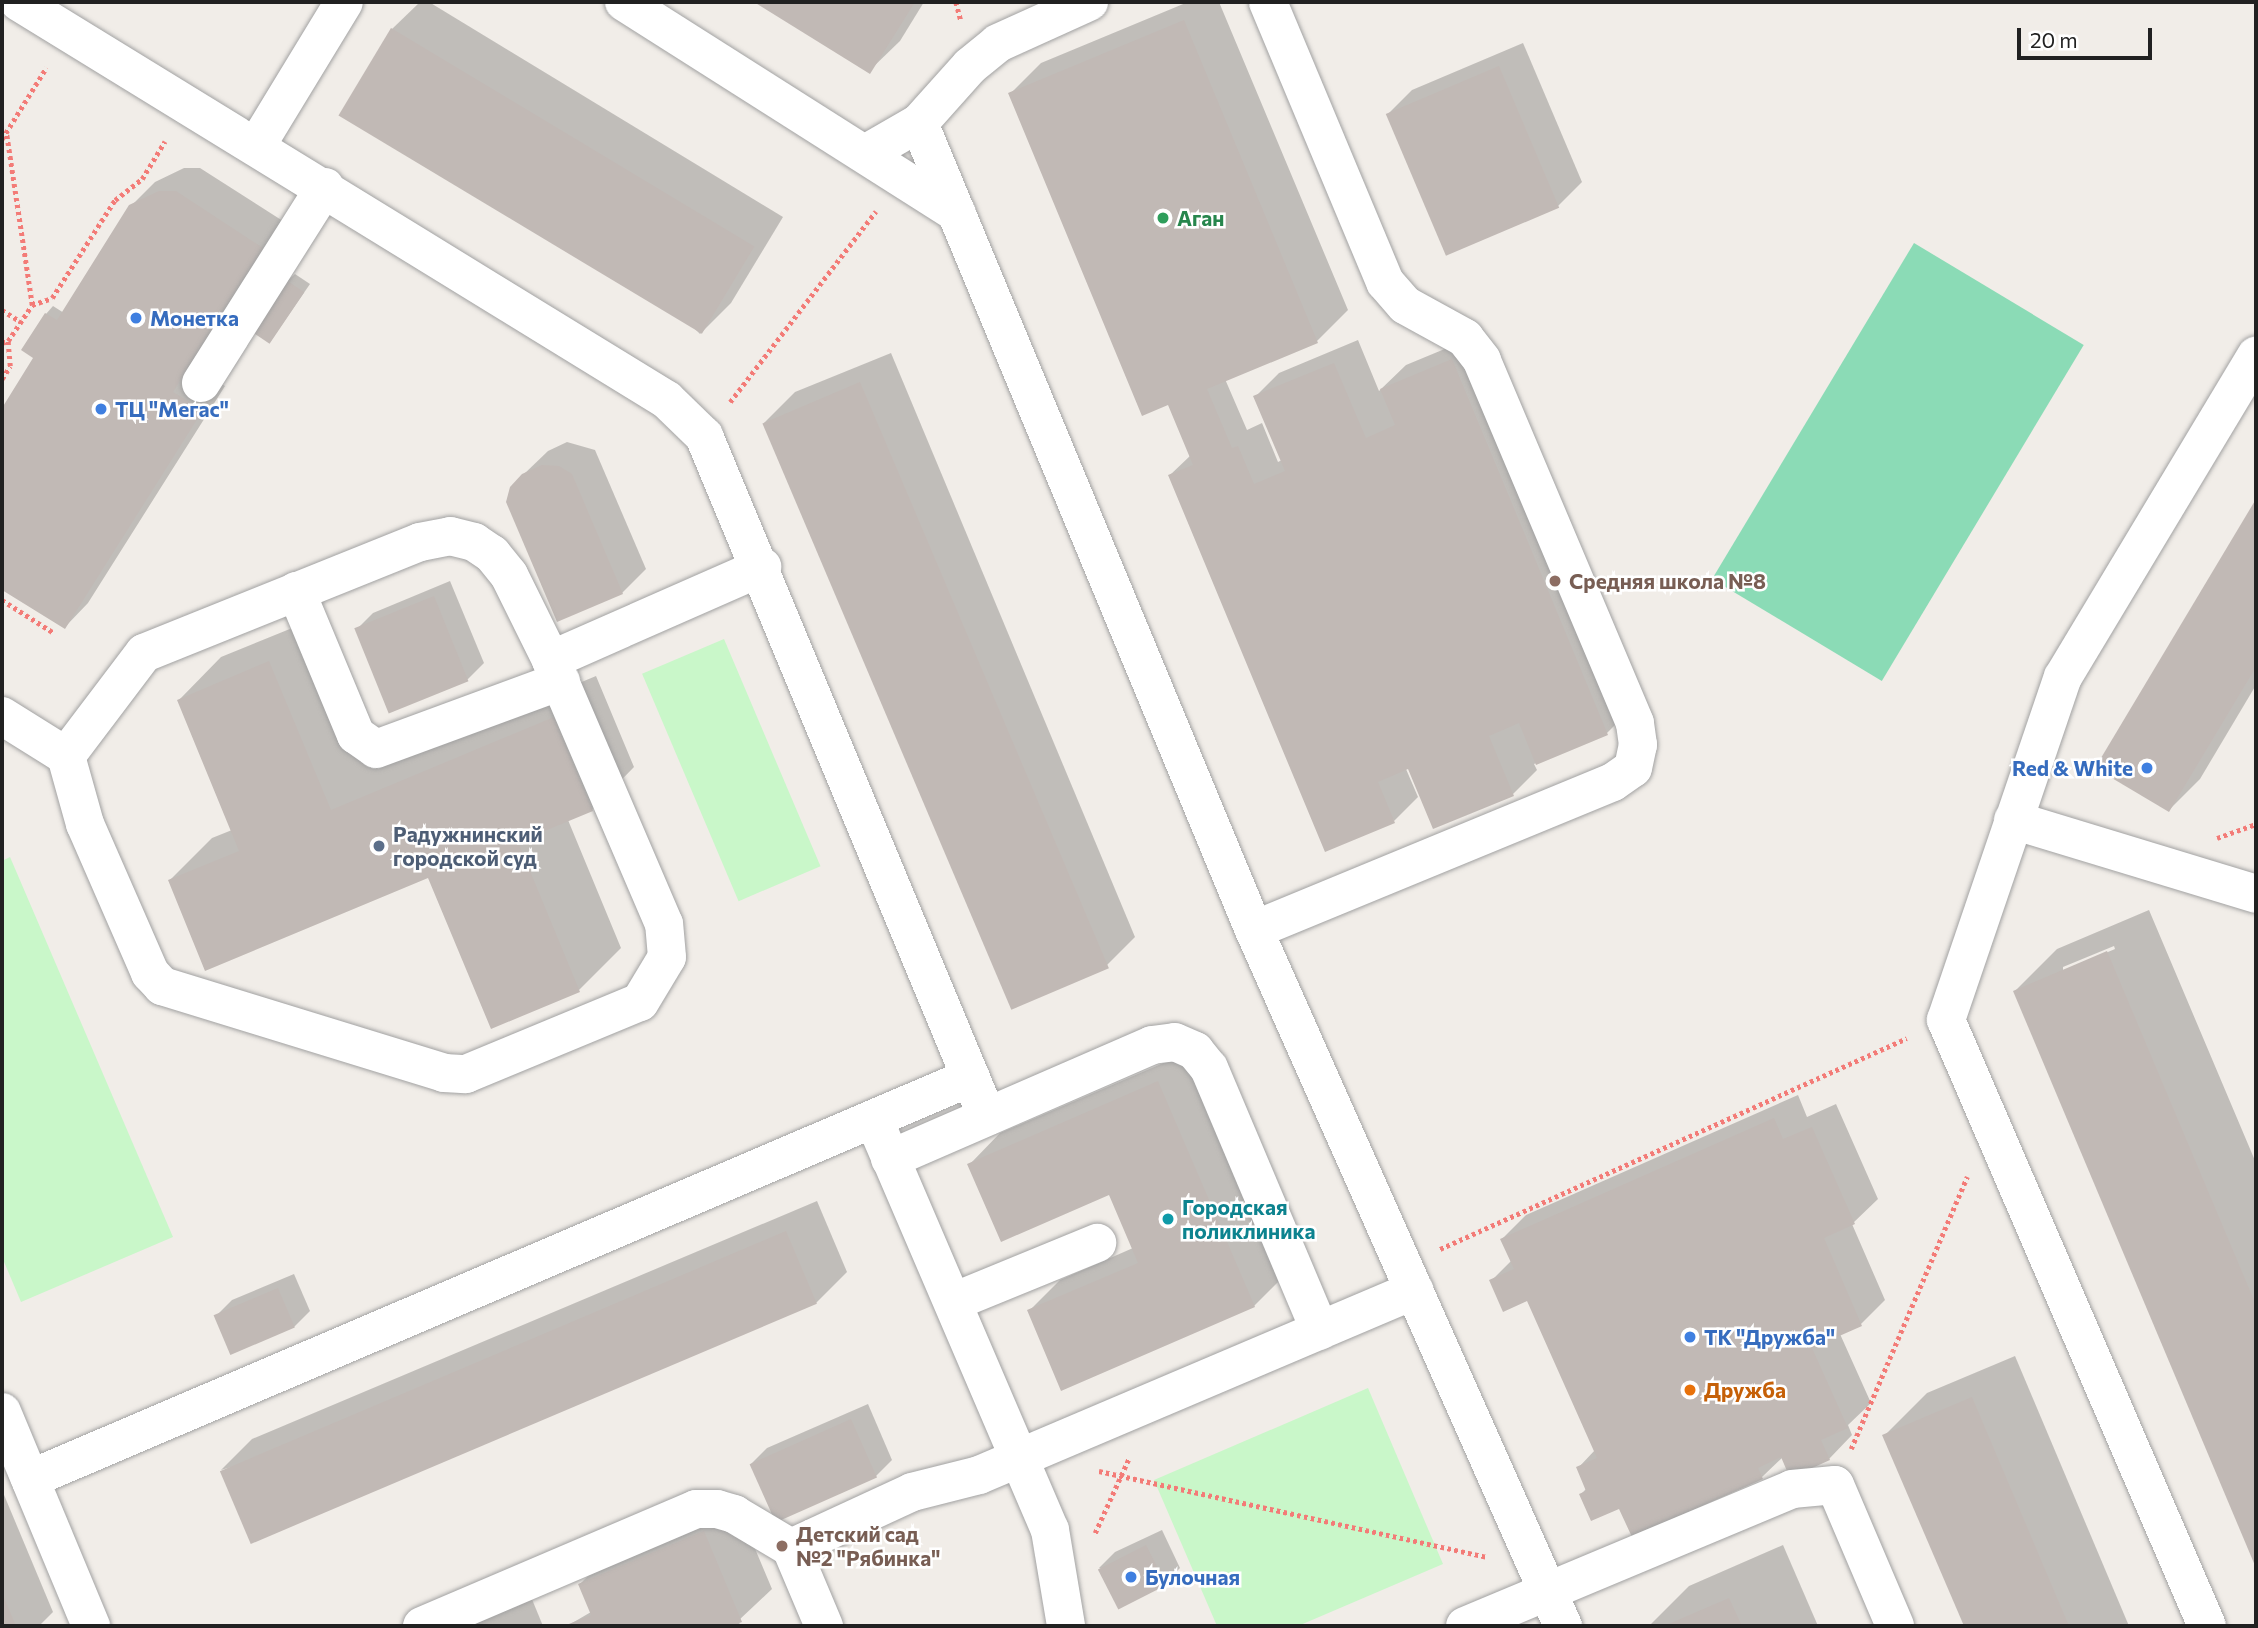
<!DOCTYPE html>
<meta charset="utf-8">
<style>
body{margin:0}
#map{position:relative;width:2258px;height:1628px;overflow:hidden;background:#f1ede8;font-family:Commissioner,sans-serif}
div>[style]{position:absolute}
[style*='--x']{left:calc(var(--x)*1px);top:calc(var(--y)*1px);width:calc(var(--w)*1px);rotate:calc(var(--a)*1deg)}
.park>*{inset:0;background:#c9f7c9;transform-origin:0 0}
.pitch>*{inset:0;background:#8bdbb6;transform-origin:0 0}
.shadow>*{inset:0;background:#0003}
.building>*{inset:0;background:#c1b9b5;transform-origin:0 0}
.path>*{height:4.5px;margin-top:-2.25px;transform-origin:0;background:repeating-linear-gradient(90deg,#f37b77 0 3.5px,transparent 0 7px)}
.roads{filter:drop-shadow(0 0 2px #a2a2a2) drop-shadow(0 0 2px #a2a2a2)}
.minor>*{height:38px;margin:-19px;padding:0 19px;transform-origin:19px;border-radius:19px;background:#fff}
.dots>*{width:19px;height:19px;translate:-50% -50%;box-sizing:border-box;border:4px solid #fff;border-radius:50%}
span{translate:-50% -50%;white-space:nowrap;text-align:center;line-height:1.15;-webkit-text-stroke:5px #fff;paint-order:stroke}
.leisure-label{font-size:21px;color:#27864d;font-weight:700}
.left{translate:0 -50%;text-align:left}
.shop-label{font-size:21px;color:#366cbe;font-weight:700}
.right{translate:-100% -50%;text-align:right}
.education-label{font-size:21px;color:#785e54;font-weight:700}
.service-label{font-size:21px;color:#4e5e75;font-weight:700}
.culture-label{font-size:21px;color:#0d838f;font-weight:700}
.food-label{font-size:21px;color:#c56008;font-weight:700}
.frame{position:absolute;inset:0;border:4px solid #212121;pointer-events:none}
.scale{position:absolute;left:2017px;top:28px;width:135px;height:32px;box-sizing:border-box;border:4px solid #212121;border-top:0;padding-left:9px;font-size:21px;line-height:24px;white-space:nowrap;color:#212121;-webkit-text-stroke:5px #fff;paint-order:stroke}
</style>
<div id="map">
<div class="park">
<i style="left:724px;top:639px;width:247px;height:89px;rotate:67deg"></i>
<i style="clip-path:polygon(10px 857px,173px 1237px,21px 1302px,2px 1257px,2px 861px)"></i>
<i style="clip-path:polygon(1368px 1388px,1443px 1564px,1298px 1626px,1217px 1626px,1154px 1480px)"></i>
</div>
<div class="pitch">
<i style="left:1914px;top:243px;width:198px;height:392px;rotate:31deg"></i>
</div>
<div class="shadow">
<i style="clip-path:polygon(420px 2px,429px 2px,783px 217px,731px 303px,700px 334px,392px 29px)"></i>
<i style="clip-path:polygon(758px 2px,924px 2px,900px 41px,869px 71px)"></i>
<i style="clip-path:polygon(1188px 2px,1219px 2px,1348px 310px,1317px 341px,1225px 379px,1247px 430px,1262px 423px,1278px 462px,1282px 460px,1255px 397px,1279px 373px,1358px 340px,1379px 391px,1406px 365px,1476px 336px,1631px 709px,1607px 733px,1534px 764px,1537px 770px,1513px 794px,1434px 827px,1409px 767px,1406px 769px,1418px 797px,1394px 821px,1170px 475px,1191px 455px,1169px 403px,1010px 94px,1041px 63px)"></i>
<i style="clip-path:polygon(1523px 43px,1582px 182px,1558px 206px,1388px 114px,1412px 90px)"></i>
<i style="clip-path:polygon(184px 168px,200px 168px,286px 223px,195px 367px,225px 386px,88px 603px,65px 627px,2px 588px,2px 411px,36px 357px,46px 314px,53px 306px,64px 313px,131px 206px,155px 182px)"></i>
<i style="clip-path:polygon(295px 274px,310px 284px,270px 342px,287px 281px)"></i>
<i style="clip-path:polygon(891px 353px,1135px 937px,1104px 968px,764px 423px,795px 392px)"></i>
<i style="clip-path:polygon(567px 442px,595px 450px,646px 569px,622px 593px,523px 475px,548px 451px)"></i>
<i style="clip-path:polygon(2256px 503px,2256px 685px,2200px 779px,2169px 810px,2098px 767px)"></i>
<i style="clip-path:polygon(450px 581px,484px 663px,468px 679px,391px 711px,357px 629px,373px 613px)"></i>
<i style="clip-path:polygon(312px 620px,373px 769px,596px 676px,634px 767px,592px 810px,568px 820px,621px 948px,579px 990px,429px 876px,170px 880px,212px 838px,232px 830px,179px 700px,221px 657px)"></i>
<i style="clip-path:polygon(evenodd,2149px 910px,2256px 1163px,2256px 1563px,2015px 991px,2057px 949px,2149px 910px,2114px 946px,2115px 949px,2063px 971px,2063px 967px,2114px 946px)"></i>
<i style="clip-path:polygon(1189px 1052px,1285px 1275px,1254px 1306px,1029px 1311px,1060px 1280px,1133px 1248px,1110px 1193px,970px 1164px,1000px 1133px)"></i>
<i style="clip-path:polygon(1798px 1095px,1807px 1117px,1836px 1104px,1878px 1199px,1852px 1224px,1885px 1300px,1861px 1324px,1840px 1334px,1871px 1403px,1848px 1425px,1852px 1435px,1829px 1459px,1783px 1457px,1762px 1477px,1620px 1506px,1581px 1494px,1587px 1488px,1578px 1468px,1595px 1450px,1528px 1298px,1491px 1281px,1512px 1260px,1502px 1239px,1526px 1215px)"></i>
<i style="clip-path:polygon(817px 1201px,847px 1272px,816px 1303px,221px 1470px,252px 1439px)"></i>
<i style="clip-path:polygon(294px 1274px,310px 1311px,294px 1327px,216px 1316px,232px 1300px)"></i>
<i style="clip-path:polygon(2015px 1356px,2129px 1626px,1965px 1626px,1884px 1436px,1927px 1393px)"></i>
<i style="clip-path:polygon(868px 1404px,892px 1460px,876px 1476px,775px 1520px,751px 1464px,767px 1448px)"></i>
<i style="clip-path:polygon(2px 1490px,53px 1612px,39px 1626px,2px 1626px)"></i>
<i style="clip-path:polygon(735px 1501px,772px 1589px,738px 1621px,741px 1626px,567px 1626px,591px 1612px,580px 1584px,611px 1553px)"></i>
<i style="clip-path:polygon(1162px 1530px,1180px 1568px,1164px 1584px,1099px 1568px,1115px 1552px)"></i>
<i style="clip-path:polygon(1783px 1545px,1818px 1626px,1649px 1626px,1689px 1586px)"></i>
<i style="clip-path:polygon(529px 1592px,543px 1626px,449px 1626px)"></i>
</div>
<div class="building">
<i style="clip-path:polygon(754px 2px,915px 2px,870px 74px)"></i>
<i style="clip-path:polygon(1184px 20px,1318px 343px,1207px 389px,1232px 448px,1238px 446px,1254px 484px,1285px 471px,1253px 396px,1334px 363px,1366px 438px,1395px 425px,1380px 389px,1452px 359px,1608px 735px,1536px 765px,1519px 723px,1489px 736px,1514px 796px,1433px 829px,1408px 769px,1378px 782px,1395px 823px,1325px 852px,1168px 475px,1193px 465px,1168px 405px,1142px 416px,1008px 93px)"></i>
<i style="left:391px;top:28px;width:424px;height:102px;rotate:31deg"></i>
<i style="left:1499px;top:66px;width:154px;height:123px;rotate:67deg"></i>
<i style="clip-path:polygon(159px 191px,176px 191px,263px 248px,173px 392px,203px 410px,65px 629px,2px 590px,2px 408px,33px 358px,21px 350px,45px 313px,57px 320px,129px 205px)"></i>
<i style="left:286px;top:280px;width:22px;height:62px;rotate:34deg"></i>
<i style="left:860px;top:382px;width:637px;height:106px;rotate:67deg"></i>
<i style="clip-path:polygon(542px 465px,559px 466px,572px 474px,623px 594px,557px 622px,506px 502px,510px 487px,522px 474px)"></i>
<i style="clip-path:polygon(2256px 499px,2256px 667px,2169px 812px,2095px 768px)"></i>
<i style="left:434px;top:596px;width:92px;height:86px;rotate:68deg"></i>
<i style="clip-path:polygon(269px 661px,331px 810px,554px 717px,593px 811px,518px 842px,580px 992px,491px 1029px,428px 878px,205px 971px,168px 880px,239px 851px,177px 700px)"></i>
<i style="clip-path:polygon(2107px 951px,2256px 1305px,2256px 1568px,2013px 991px)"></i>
<i style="clip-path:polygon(1158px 1081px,1255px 1307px,1061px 1391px,1027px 1310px,1138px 1263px,1109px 1195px,1001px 1242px,967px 1164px)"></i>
<i style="clip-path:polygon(1774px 1118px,1783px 1139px,1812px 1127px,1855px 1224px,1824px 1238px,1862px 1326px,1812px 1348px,1848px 1428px,1821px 1440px,1830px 1460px,1790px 1478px,1781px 1457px,1758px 1468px,1763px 1479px,1632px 1537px,1619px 1509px,1591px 1521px,1579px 1494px,1586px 1491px,1576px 1467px,1597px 1458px,1527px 1301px,1503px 1312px,1489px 1280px,1514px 1269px,1500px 1239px)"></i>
<i style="left:786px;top:1231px;width:79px;height:615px;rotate:67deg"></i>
<i style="left:278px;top:1288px;width:43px;height:70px;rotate:67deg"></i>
<i style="clip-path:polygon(1972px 1397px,2069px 1626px,1964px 1626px,1882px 1435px)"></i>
<i style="left:851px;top:1419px;width:64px;height:111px;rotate:66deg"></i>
<i style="clip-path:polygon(704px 1531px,742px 1622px,731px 1626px,564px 1626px,591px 1615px,578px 1584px)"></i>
<i style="left:1146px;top:1545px;width:45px;height:54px;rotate:63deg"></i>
<i style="clip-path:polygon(2px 1593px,16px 1626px,2px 1626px)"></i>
<i style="clip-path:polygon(1729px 1598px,1742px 1626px,1664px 1626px)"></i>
</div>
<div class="path">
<i style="--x:956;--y:2;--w:20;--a:75"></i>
<i style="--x:2;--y:139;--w:84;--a:-58.2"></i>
<i style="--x:32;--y:305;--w:21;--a:-19"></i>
<i style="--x:52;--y:298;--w:117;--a:-57.3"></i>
<i style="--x:115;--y:200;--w:34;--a:-38"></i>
<i style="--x:142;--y:179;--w:44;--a:-58.8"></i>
<i style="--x:2;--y:310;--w:22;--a:32"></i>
<i style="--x:2;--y:343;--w:6;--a:-18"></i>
<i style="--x:8;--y:341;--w:43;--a:-56.3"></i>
<i style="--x:32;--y:305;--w:175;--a:-98.5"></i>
<i style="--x:2;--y:379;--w:15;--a:-58"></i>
<i style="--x:10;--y:366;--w:25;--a:-95"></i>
<i style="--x:730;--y:402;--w:240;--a:-52.6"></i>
<i style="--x:2;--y:600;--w:62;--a:32.4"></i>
<i style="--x:2217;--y:838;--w:41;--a:-19.7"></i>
<i style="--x:1440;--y:1249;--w:512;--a:-24.31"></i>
<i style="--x:1851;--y:1449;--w:296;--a:-66.9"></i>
<i style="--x:1099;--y:1471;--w:397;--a:12.5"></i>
<i style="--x:1095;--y:1533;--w:82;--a:-65.6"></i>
</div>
<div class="roads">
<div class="minor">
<i style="--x:19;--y:2;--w:760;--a:31.56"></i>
<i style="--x:667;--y:400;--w:52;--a:44.2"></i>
<i style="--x:704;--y:436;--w:737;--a:67.43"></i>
<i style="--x:624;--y:2;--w:394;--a:32.4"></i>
<i style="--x:919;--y:123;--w:874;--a:67.46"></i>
<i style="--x:1254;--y:930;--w:762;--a:66.06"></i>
<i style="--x:257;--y:145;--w:167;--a:-58.7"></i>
<i style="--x:865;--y:154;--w:62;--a:-29.9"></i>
<i style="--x:919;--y:123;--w:76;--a:-48.2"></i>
<i style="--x:970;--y:66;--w:36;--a:-39"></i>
<i style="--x:998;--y:43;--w:100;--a:-24.3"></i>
<i style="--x:201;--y:383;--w:232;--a:-57.7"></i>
<i style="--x:296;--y:591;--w:156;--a:67.4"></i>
<i style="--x:356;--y:735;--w:24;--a:35"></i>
<i style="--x:376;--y:749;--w:197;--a:-20.2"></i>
<i style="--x:2;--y:716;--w:75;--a:32"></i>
<i style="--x:66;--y:756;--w:71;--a:74.4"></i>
<i style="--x:85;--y:824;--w:163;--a:66.4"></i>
<i style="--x:150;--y:973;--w:18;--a:47"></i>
<i style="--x:162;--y:986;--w:295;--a:17.1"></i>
<i style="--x:444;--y:1073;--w:22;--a:3"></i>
<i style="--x:466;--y:1074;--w:188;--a:-22.5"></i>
<i style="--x:640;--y:1002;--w:52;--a:-59"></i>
<i style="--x:667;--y:957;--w:33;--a:-95"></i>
<i style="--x:664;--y:924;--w:287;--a:-113.2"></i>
<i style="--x:66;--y:756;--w:129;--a:-52.9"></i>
<i style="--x:144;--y:653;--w:297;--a:-21.9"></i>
<i style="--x:420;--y:542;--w:31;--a:-11"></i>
<i style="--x:450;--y:536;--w:25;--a:14"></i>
<i style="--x:474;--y:542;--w:22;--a:34"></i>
<i style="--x:492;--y:554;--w:27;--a:51"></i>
<i style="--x:509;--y:575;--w:95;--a:63.7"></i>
<i style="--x:551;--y:660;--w:231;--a:-23.8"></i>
<i style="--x:2013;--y:820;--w:254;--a:16.9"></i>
<i style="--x:1254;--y:930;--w:388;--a:-22.4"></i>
<i style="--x:1613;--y:782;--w:24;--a:-35"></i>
<i style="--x:1633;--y:768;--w:24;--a:-78"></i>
<i style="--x:1638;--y:745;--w:22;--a:-98"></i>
<i style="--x:1635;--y:723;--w:394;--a:-112.9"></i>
<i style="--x:1482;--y:360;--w:28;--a:-128"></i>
<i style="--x:1465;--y:338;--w:68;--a:-151.2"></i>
<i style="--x:1405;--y:305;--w:30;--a:-131"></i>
<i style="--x:1385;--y:282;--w:303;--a:-112.7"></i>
<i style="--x:881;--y:1136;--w:429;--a:66.8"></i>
<i style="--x:1050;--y:1530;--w:97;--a:80.5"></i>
<i style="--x:890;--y:1159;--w:286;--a:-23.5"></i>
<i style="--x:1152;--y:1045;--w:23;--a:-7"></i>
<i style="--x:1175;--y:1042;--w:22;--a:24"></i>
<i style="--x:1195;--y:1051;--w:22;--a:51"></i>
<i style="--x:1209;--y:1068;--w:285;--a:67.1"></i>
<i style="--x:953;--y:1302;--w:156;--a:-22.3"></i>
<i style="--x:2;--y:1412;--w:232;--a:67.4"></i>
<i style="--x:30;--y:1479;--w:1023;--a:-23.13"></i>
<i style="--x:791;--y:1548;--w:133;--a:-24.8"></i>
<i style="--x:912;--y:1492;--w:69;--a:-14.2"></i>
<i style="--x:979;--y:1475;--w:473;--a:-23"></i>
<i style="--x:422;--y:1626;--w:298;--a:-23.1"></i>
<i style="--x:696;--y:1509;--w:21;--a:0"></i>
<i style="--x:717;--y:1509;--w:18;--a:16"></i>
<i style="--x:734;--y:1514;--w:66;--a:30.8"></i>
<i style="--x:791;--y:1548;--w:85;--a:67.1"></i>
<i style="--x:1465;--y:1626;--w:355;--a:-22.7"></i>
<i style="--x:1792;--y:1489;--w:43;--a:-5.3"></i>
<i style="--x:1835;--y:1485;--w:153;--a:66.9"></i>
<i style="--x:2207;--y:1626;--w:660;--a:-113.3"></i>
<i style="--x:1946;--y:1020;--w:362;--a:-71.2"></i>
<i style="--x:2063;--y:677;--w:375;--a:-59"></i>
</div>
</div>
<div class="dots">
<i style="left:1163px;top:218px;background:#2e9e5b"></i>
<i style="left:136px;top:318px;background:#3f7fe0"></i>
<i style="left:101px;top:409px;background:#3f7fe0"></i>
<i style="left:1555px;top:581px;background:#8d6e63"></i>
<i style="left:2147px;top:768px;background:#3f7fe0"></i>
<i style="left:379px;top:846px;background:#5c6f8a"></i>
<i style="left:1168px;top:1219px;background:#0f9aa8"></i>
<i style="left:1690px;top:1337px;background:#3f7fe0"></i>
<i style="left:1690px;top:1390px;background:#e8710a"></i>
<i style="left:782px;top:1546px;background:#8d6e63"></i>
<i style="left:1131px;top:1577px;background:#3f7fe0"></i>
</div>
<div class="leisure-label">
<span class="left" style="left:1177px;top:218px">Аган</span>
</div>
<div class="shop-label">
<span class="left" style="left:150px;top:318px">Монетка</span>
<span class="left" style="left:115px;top:409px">ТЦ "Мегас"</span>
<span class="right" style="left:2133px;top:768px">Red &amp; White</span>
<span class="left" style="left:1704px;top:1337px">ТК "Дружба"</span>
<span class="left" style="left:1145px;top:1577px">Булочная</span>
</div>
<div class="education-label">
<span class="left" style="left:1569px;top:581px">Средняя школа №8</span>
<span class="left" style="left:796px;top:1546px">Детский сад<br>№2 "Рябинка"</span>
</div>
<div class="service-label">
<span class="left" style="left:393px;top:846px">Радужнинский<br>городской суд</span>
</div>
<div class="culture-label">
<span class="left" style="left:1182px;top:1219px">Городская<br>поликлиника</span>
</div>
<div class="food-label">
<span class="left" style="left:1704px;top:1390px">Дружба</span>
</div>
<div class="frame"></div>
<div class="scale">20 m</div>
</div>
